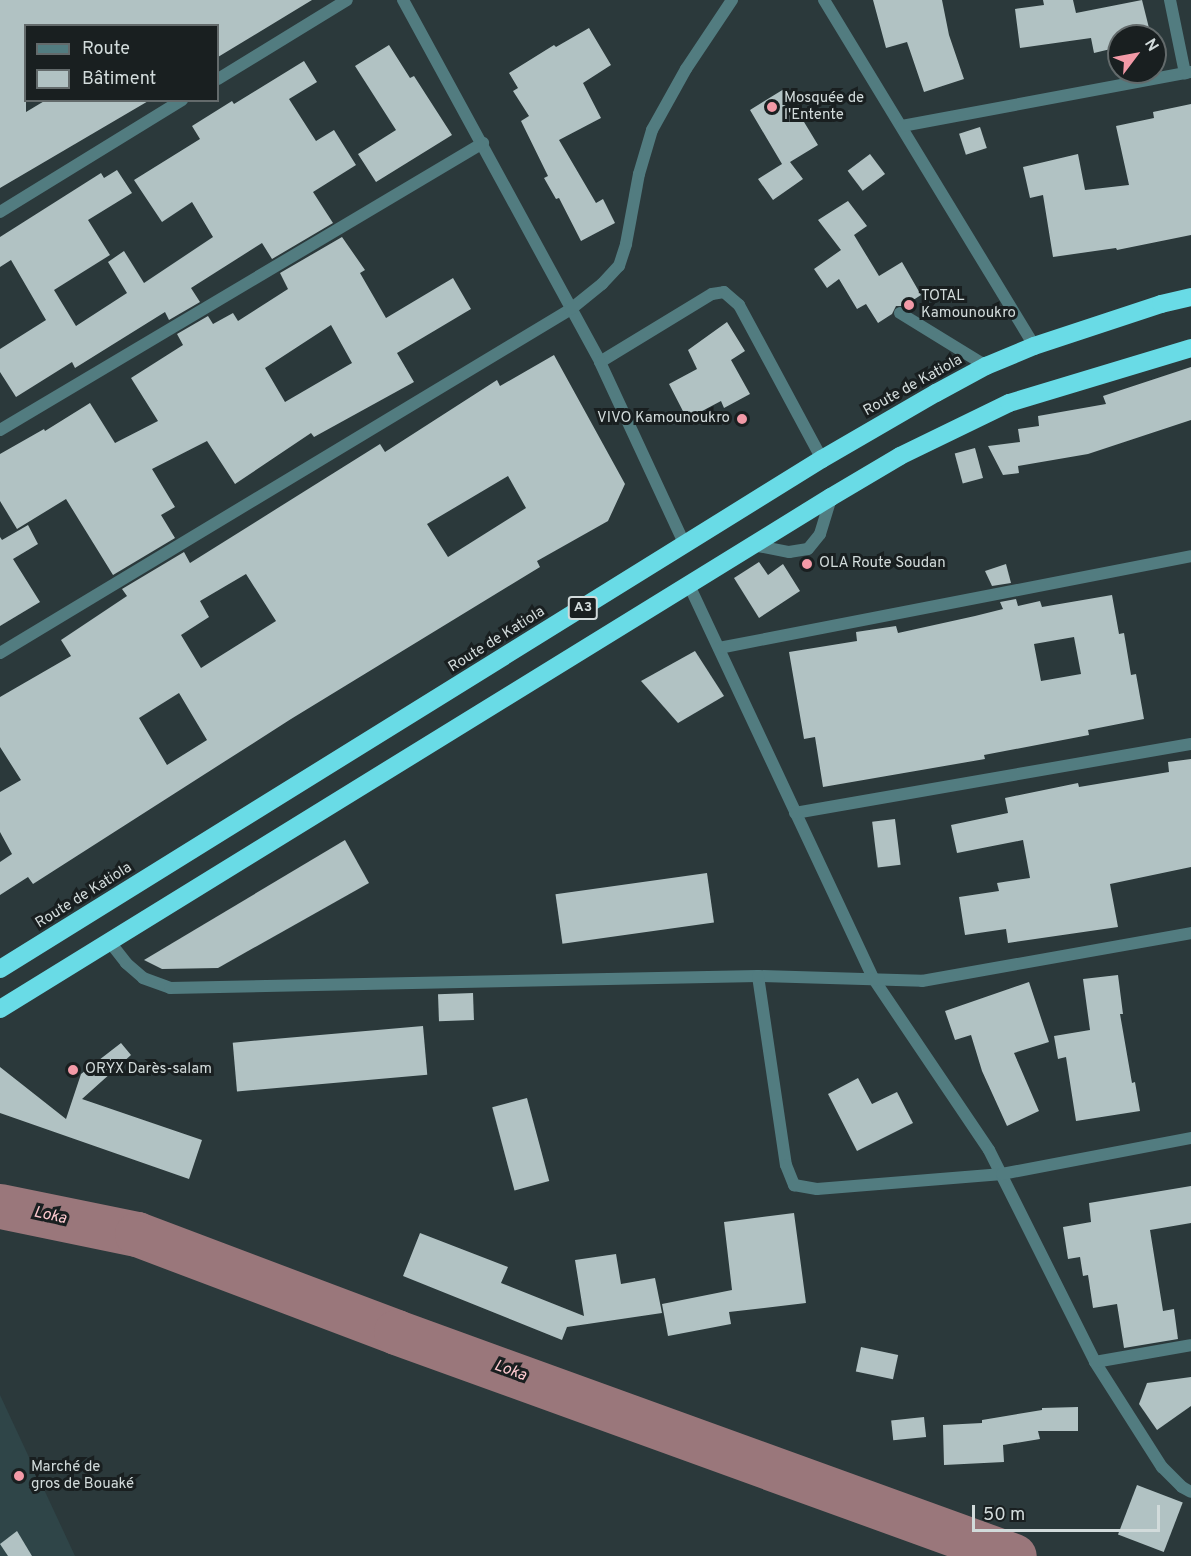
<!DOCTYPE html>
<meta charset="utf-8">
<style>
body{margin:0}
#map{position:relative;width:1191px;height:1556px;overflow:hidden;background:#2b393b;font-family:Overpass,sans-serif}
div>[style]{position:absolute}
[style*='--x']{left:calc(var(--x)*1px);top:calc(var(--y)*1px);width:calc(var(--w)*1px);rotate:calc(var(--a)*1deg)}
.built>*{inset:0;background:#2f4548}
.river>*{height:45px;margin:-22.5px;padding:0 22.5px;transform-origin:22.5px;border-radius:22.5px;background:#9a777b}
.building>*{inset:0;background:#b1c2c3;transform-origin:0 0}
.lane>*{height:12px;margin:-6px;padding:0 6px;transform-origin:6px;border-radius:6px;background:#527c80}
.street>*{height:12px;margin:-6px;padding:0 6px;transform-origin:6px;border-radius:6px;background:#527c80}
.highway>*{height:18px;margin:-9px;padding:0 9px;transform-origin:9px;border-radius:9px;background:#69dbe6}
.dots>*{width:16px;height:16px;translate:-50% -50%;box-sizing:border-box;border:3px solid #191f20;border-radius:50%}
span{translate:-50% -50%;white-space:nowrap;text-align:center;line-height:1.15;-webkit-text-stroke:6px #191f20;paint-order:stroke}
.shield-label span{padding:2px 4px;background:#191f20;border:2px solid;border-radius:4px;-webkit-text-stroke-width:0}
.shield-label{font-size:14px;color:#d2dbdb;font-weight:700}
.poi-label{font-size:15px;color:#d2dbdb}
.left{translate:0 -50%;text-align:left}
.right{translate:-100% -50%;text-align:right}
.street-label{font-size:15px;color:#d2dbdb}
.water-label{font-size:16px;color:#fecad0;font-style:italic}
.legend{position:absolute;left:24px;top:24px;width:195px;height:78px;box-sizing:border-box;background:#191f20;border:2px solid #636a6b;margin:0;padding:8px 10px;list-style:none;font-size:18px;color:#d2dbdb}
.legend li{display:flex;align-items:center;gap:12px;height:30px}
.legend b{width:30px;border:2px solid #636a6b}
.north{position:absolute;left:1107px;top:24px;width:60px;height:60px;box-sizing:border-box;background:#191f20;border:2px solid #636a6b;border-radius:50%;rotate:58deg;font-size:16px;font-weight:700;line-height:24px;text-align:center;color:#d2dbdb}
.north::after{content:'';display:block;margin:auto;width:21px;height:27px;background:#f39aa7;clip-path:polygon(50% 0,100% 100%,50% 72%,0 100%)}
.scale{position:absolute;left:972px;top:1505px;width:188px;height:27px;box-sizing:border-box;border:3px solid #d2dbdb;border-top:0;padding-left:8px;font-size:18px;line-height:21px;white-space:nowrap;color:#d2dbdb;-webkit-text-stroke:4px #191f20;paint-order:stroke}
</style>
<div id="map">
<div class="built">
<i style="clip-path:polygon(0 1395px,75px 1556px,0 1556px)"></i>
</div>
<div class="river">
<i style="--x:0;--y:1206;--w:140;--a:11.6"></i>
<i style="--x:137;--y:1234;--w:277;--a:20.7"></i>
<i style="--x:396;--y:1332;--w:657;--a:19.92"></i>
</div>
<div class="building">
<i style="clip-path:polygon(0 0,312px 0,218px 57px,218px 26px,26px 26px,26px 112px,46px 100px,150px 100px,0 188px)"></i>
<i style="clip-path:polygon(873px 0,942px 0,949px 35px,964px 79px,924px 92px,907px 42px,886px 48px)"></i>
<i style="clip-path:polygon(1043px 0,1073px 0,1076px 13px,1142px 0,1151px 36px,1119px 36px,1119px 47px,1094px 53px,1091px 38px,1020px 48px,1015px 9px,1044px 5px)"></i>
<i style="clip-path:polygon(589px 28px,611px 65px,583px 83px,601px 118px,559px 140px,596px 203px,603px 199px,615px 223px,581px 241px,559px 198px,556px 199px,544px 178px,548px 176px,521px 121px,529px 116px,513px 91px,518px 88px,509px 73px,554px 45px,556px 47px)"></i>
<i style="clip-path:polygon(389px 45px,410px 78px,414px 76px,452px 135px,376px 182px,358px 154px,396px 130px,355px 66px)"></i>
<i style="clip-path:polygon(304px 61px,317px 82px,289px 99px,316px 141px,334px 130px,356px 165px,313px 192px,333px 223px,272px 259px,262px 243px,191px 288px,200px 302px,169px 320px,165px 312px,75px 368px,72px 362px,16px 397px,0 372px,0 349px,46px 320px,11px 260px,0 267px,0 237px,101px 173px,104px 178px,117px 170px,132px 193px,88px 220px,110px 255px,54px 290px,76px 326px,127px 293px,108px 262px,124px 251px,144px 283px,213px 237px,192px 202px,162px 222px,134px 180px,200px 139px,192px 126px,232px 101px,234px 104px)"></i>
<i style="clip-path:polygon(784px 89px,818px 145px,790px 162px,803px 179px,773px 200px,758px 179px,782px 164px,750px 110px)"></i>
<i style="clip-path:polygon(1191px 104px,1191px 235px,1117px 250px,1116px 248px,1053px 257px,1043px 195px,1030px 198px,1023px 167px,1078px 154px,1085px 190px,1129px 185px,1116px 126px,1154px 118px,1153px 112px)"></i>
<i style="left:980px;top:127px;width:22px;height:22px;rotate:72deg"></i>
<i style="left:870px;top:154px;width:25px;height:28px;rotate:53deg"></i>
<i style="clip-path:polygon(848px 201px,867px 226px,854px 235px,879px 276px,902px 262px,921px 295px,904px 306px,896px 306px,892px 314px,878px 323px,866px 304px,857px 309px,839px 279px,827px 288px,814px 269px,841px 250px,818px 220px)"></i>
<i style="clip-path:polygon(evenodd,342px 237px,365px 270px,360px 273px,386px 318px,453px 278px,471px 309px,397px 353px,414px 382px,314px 437px,311px 433px,235px 484px,207px 441px,152px 469px,175px 507px,161px 515px,175px 538px,113px 575px,66px 499px,17px 529px,0 501px,0 454px,44px 429px,45px 431px,90px 403px,115px 443px,158px 421px,131px 378px,183px 345px,177px 334px,208px 316px,213px 324px,233px 313px,238px 321px,288px 289px,280px 273px,342px 237px,331px 325px,352px 363px,285px 402px,265px 368px,331px 325px)"></i>
<i style="clip-path:polygon(727px 322px,745px 351px,731px 360px,750px 394px,724px 408px,721px 401px,687px 419px,669px 384px,697px 369px,688px 350px)"></i>
<i style="clip-path:polygon(evenodd,554px 355px,625px 484px,608px 521px,537px 561px,540px 567px,291px 719px,33px 884px,28px 877px,0 895px,0 862px,12px 854px,0 832px,0 792px,21px 780px,0 747px,0 697px,71px 656px,61px 640px,127px 596px,122px 589px,184px 552px,190px 563px,380px 444px,385px 452px,497px 380px,500px 386px,554px 355px,508px 476px,526px 508px,448px 557px,427px 524px,508px 476px,554px 355px,246px 574px,276px 621px,201px 668px,181px 635px,209px 617px,200px 601px,246px 574px,554px 355px,179px 693px,207px 740px,167px 765px,139px 718px,179px 693px)"></i>
<i style="clip-path:polygon(1191px 367px,1191px 420px,1088px 454px,1018px 466px,1019px 473px,1003px 475px,988px 446px,1020px 442px,1018px 429px,1039px 426px,1038px 416px,1106px 404px,1103px 396px)"></i>
<i style="left:975px;top:448px;width:31px;height:21px;rotate:75deg"></i>
<i style="clip-path:polygon(28px 525px,38px 544px,13px 559px,40px 602px,0 626px,0 537px,2px 540px)"></i>
<i style="clip-path:polygon(759px 562px,768px 575px,783px 564px,800px 591px,759px 618px,734px 578px)"></i>
<i style="clip-path:polygon(1006px 564px,1011px 583px,992px 586px,985px 571px)"></i>
<i style="clip-path:polygon(evenodd,1112px 595px,1119px 634px,1124px 633px,1131px 675px,1136px 674px,1144px 719px,1088px 730px,1089px 735px,984px 755px,985px 759px,823px 787px,815px 737px,804px 739px,789px 652px,857px 641px,856px 632px,896px 626px,898px 633px,975px 616px,1003px 609px,1000px 602px,1016px 599px,1018px 606px,1040px 601px,1042px 607px,1112px 595px,1074px 637px,1081px 674px,1041px 681px,1034px 644px,1074px 637px)"></i>
<i style="clip-path:polygon(695px 651px,724px 696px,678px 723px,641px 681px)"></i>
<i style="clip-path:polygon(1191px 759px,1191px 867px,1110px 884px,1118px 927px,1008px 943px,1006px 929px,965px 935px,959px 897px,999px 891px,997px 883px,1030px 878px,1023px 840px,957px 853px,951px 825px,1008px 813px,1005px 798px,1078px 783px,1079px 787px,1169px 772px,1168px 762px)"></i>
<i style="left:895px;top:819px;width:46px;height:23px;rotate:83deg"></i>
<i style="clip-path:polygon(345px 840px,369px 883px,218px 968px,162px 969px,144px 960px)"></i>
<i style="left:707px;top:873px;width:50px;height:153px;rotate:82deg"></i>
<i style="clip-path:polygon(1118px 975px,1123px 1014px,1120px 1014px,1132px 1083px,1135px 1082px,1140px 1111px,1076px 1121px,1066px 1057px,1058px 1059px,1054px 1036px,1090px 1030px,1083px 979px)"></i>
<i style="clip-path:polygon(1029px 982px,1049px 1042px,1014px 1053px,1039px 1111px,1007px 1126px,982px 1071px,971px 1035px,955px 1040px,945px 1011px)"></i>
<i style="left:473px;top:993px;width:27px;height:35px;rotate:88deg"></i>
<i style="left:423px;top:1026px;width:49px;height:191px;rotate:85deg"></i>
<i style="clip-path:polygon(121px 1043px,131px 1055px,82px 1099px,202px 1140px,189px 1179px,0 1113px,0 1067px,66px 1119px,81px 1074px)"></i>
<i style="clip-path:polygon(858px 1078px,872px 1104px,897px 1092px,913px 1123px,857px 1151px,828px 1094px)"></i>
<i style="left:527px;top:1098px;width:86px;height:36px;rotate:75deg"></i>
<i style="clip-path:polygon(1191px 1186px,1191px 1223px,1150px 1230px,1163px 1311px,1174px 1309px,1178px 1339px,1124px 1348px,1117px 1304px,1093px 1308px,1088px 1275px,1083px 1276px,1080px 1257px,1068px 1259px,1063px 1227px,1091px 1222px,1089px 1203px)"></i>
<i style="clip-path:polygon(794px 1213px,806px 1303px,729px 1312px,731px 1324px,668px 1336px,662px 1304px,732px 1290px,724px 1222px)"></i>
<i style="clip-path:polygon(420px 1233px,508px 1267px,501px 1283px,584px 1316px,575px 1260px,616px 1254px,621px 1284px,655px 1278px,662px 1313px,567px 1327px,562px 1340px,403px 1276px)"></i>
<i style="left:861px;top:1347px;width:38px;height:25px;rotate:12deg"></i>
<i style="clip-path:polygon(1191px 1377px,1191px 1406px,1157px 1430px,1139px 1404px,1147px 1383px)"></i>
<i style="clip-path:polygon(1078px 1407px,1078px 1431px,1038px 1431px,1040px 1439px,1003px 1445px,1004px 1462px,944px 1465px,943px 1425px,982px 1423px,982px 1420px,1042px 1410px,1042px 1408px)"></i>
<i style="left:924px;top:1417px;width:20px;height:33px;rotate:84deg"></i>
<i style="left:1137px;top:1485px;width:49px;height:53px;rotate:21deg"></i>
<i style="clip-path:polygon(17px 1531px,32px 1556px,8px 1556px,0 1544px)"></i>
</div>
<div class="lane">
<i style="--x:900;--y:313;--w:101;--a:31.6"></i>
<i style="--x:600;--y:362;--w:131;--a:-31.3"></i>
<i style="--x:712;--y:294;--w:12;--a:-9"></i>
<i style="--x:724;--y:292;--w:20;--a:41"></i>
<i style="--x:739;--y:305;--w:175;--a:61.7"></i>
<i style="--x:753;--y:545;--w:37;--a:11"></i>
<i style="--x:789;--y:552;--w:19;--a:-9"></i>
<i style="--x:808;--y:549;--w:19;--a:-51"></i>
<i style="--x:820;--y:534;--w:39;--a:-73"></i>
</div>
<div class="street">
<i style="--x:403;--y:0;--w:412;--a:61.4"></i>
<i style="--x:600;--y:362;--w:202;--a:65.1"></i>
<i style="--x:824;--y:0;--w:405;--a:58.7"></i>
<i style="--x:1170;--y:0;--w:75;--a:78.4"></i>
<i style="--x:218;--y:79;--w:151;--a:-31.5"></i>
<i style="--x:902;--y:126;--w:294;--a:-10.6"></i>
<i style="--x:0;--y:212;--w:214;--a:-31.6"></i>
<i style="--x:0;--y:430;--w:562;--a:-30.72"></i>
<i style="--x:689;--y:585;--w:434;--a:64.9"></i>
<i style="--x:873;--y:978;--w:207;--a:56"></i>
<i style="--x:989;--y:1150;--w:237;--a:63.4"></i>
<i style="--x:1095;--y:1362;--w:125;--a:57.5"></i>
<i style="--x:1162;--y:1467;--w:28;--a:45"></i>
<i style="--x:1182;--y:1487;--w:10;--a:29"></i>
<i style="--x:719;--y:648;--w:481;--a:-11"></i>
<i style="--x:0;--y:653;--w:667;--a:-31.07"></i>
<i style="--x:571;--y:309;--w:40;--a:-39"></i>
<i style="--x:602;--y:284;--w:25;--a:-47"></i>
<i style="--x:619;--y:266;--w:23;--a:-72"></i>
<i style="--x:626;--y:244;--w:71;--a:-79.5"></i>
<i style="--x:639;--y:174;--w:46;--a:-73.5"></i>
<i style="--x:652;--y:130;--w:70;--a:-60.9"></i>
<i style="--x:686;--y:69;--w:83;--a:-56.3"></i>
<i style="--x:795;--y:813;--w:402;--a:-9.9"></i>
<i style="--x:109;--y:941;--w:28;--a:52"></i>
<i style="--x:126;--y:963;--w:23;--a:41"></i>
<i style="--x:143;--y:978;--w:29;--a:20"></i>
<i style="--x:170;--y:988;--w:588;--a:-1.17"></i>
<i style="--x:758;--y:976;--w:164;--a:1.7"></i>
<i style="--x:922;--y:981;--w:273;--a:-10.1"></i>
<i style="--x:758;--y:976;--w:191;--a:81.6"></i>
<i style="--x:786;--y:1165;--w:22;--a:68"></i>
<i style="--x:794;--y:1185;--w:23;--a:10"></i>
<i style="--x:817;--y:1189;--w:186;--a:-4.6"></i>
<i style="--x:1002;--y:1174;--w:192;--a:-10.8"></i>
<i style="--x:1095;--y:1362;--w:97;--a:-10"></i>
</div>
<div class="highway">
<i style="--x:0;--y:969;--w:967;--a:-31.82"></i>
<i style="--x:822;--y:459;--w:132;--a:-30.1"></i>
<i style="--x:936;--y:393;--w:57;--a:-28.4"></i>
<i style="--x:986;--y:366;--w:52;--a:-22.6"></i>
<i style="--x:1034;--y:346;--w:134;--a:-18.3"></i>
<i style="--x:1161;--y:304;--w:31;--a:-13"></i>
<i style="--x:0;--y:1009;--w:976;--a:-31.64"></i>
<i style="--x:831;--y:497;--w:80;--a:-30.7"></i>
<i style="--x:900;--y:456;--w:121;--a:-25.9"></i>
<i style="--x:1009;--y:403;--w:190;--a:-16.8"></i>
</div>
<div class="dots">
<i style="left:772px;top:107px;background:#f39aa7"></i>
<i style="left:909px;top:305px;background:#f39aa7"></i>
<i style="left:742px;top:419px;background:#f39aa7"></i>
<i style="left:807px;top:564px;background:#f39aa7"></i>
<i style="left:73px;top:1070px;background:#f39aa7"></i>
<i style="left:19px;top:1476px;background:#f39aa7"></i>
</div>
<div class="shield-label">
<span style="left:583px;top:608px">A3</span>
</div>
<div class="poi-label">
<span class="left" style="left:784px;top:107px">Mosquée de<br>l'Entente</span>
<span class="left" style="left:921px;top:305px">TOTAL<br>Kamounoukro</span>
<span class="right" style="left:730px;top:419px">VIVO Kamounoukro</span>
<span class="left" style="left:819px;top:564px">OLA Route Soudan</span>
<span class="left" style="left:85px;top:1070px">ORYX Darès-salam</span>
<span class="left" style="left:31px;top:1476px">Marché de<br>gros de Bouaké</span>
</div>
<div class="street-label">
<span style="left:913px;top:386px;rotate:-29deg">Route de Katiola</span>
<span style="left:497px;top:640px;rotate:-32deg">Route de Katiola</span>
<span style="left:84px;top:896px;rotate:-32deg">Route de Katiola</span>
</div>
<div class="water-label">
<span style="left:50px;top:1216px;rotate:12deg">Loka</span>
<span style="left:510px;top:1371px;rotate:20deg">Loka</span>
</div>
<ul class="legend">
<li><b style="height:8px;background:#527c80"></b>Route</li>
<li><b style="height:16px;background:#b1c2c3"></b>Bâtiment</li>
</ul>
<div class="north">N</div>
<div class="scale">50 m</div>
</div>
